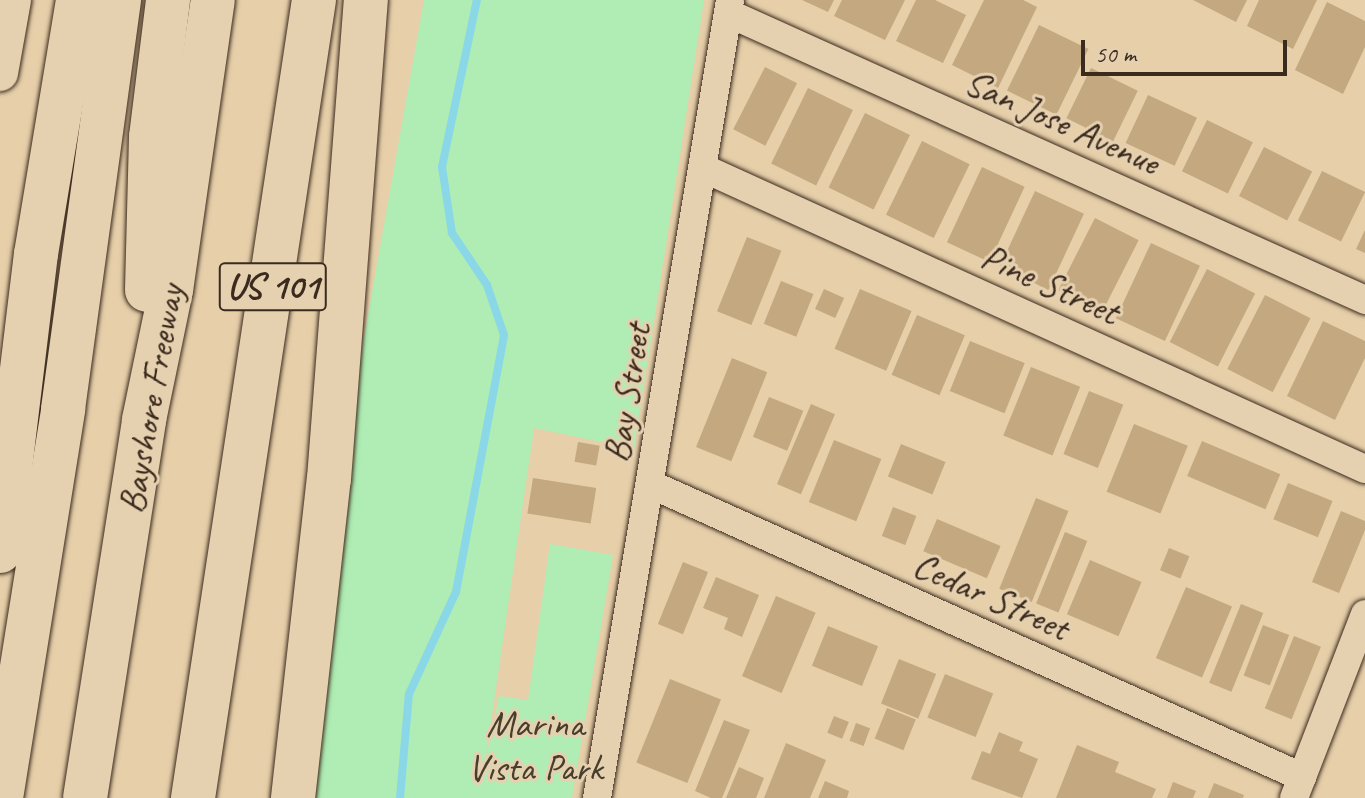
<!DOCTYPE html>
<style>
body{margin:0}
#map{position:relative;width:1365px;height:798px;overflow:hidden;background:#e6cfa9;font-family:Caveat,sans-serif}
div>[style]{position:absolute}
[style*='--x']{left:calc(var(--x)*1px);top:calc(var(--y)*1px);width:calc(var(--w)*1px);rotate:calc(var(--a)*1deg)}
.green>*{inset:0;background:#afedb4}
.stream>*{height:8px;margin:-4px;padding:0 4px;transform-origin:4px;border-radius:4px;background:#8ad7e8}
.building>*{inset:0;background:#c3a880;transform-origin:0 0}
.roads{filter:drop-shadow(0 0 2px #3b2a1e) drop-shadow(0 0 2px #3b2a1e)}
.minor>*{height:28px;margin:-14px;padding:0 14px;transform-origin:14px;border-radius:14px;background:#e5d0af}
.tertiary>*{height:36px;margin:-18px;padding:0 18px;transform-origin:18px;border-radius:18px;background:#e5d0af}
.motorway>*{height:44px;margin:-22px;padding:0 22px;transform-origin:22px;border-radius:22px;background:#e5d0af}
span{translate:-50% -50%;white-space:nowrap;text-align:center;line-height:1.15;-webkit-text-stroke:6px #e5d0af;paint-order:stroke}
.shield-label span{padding:2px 6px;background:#e5d0af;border:2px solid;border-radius:6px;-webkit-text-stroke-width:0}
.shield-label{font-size:36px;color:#3b2a1e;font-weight:700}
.street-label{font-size:38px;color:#3b2a1e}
.park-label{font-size:38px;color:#473e2d}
.scale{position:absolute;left:1081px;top:40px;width:206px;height:36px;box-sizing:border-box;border:4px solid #3b2a1e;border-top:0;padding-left:10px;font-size:24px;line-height:28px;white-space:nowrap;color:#3b2a1e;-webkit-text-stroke:6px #e5d0af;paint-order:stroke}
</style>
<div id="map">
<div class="green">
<i style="clip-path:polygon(424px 0,704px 0,634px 449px,534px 428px,485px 763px,499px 696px,528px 700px,550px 544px,613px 555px,572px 798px,282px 798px)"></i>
</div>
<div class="stream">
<i style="--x:400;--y:798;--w:104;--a:-85.1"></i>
<i style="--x:409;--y:694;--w:112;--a:-65.3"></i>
<i style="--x:456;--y:592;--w:261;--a:-79.4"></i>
<i style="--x:504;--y:335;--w:53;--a:-108.8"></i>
<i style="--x:487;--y:285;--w:63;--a:-123.9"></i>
<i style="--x:452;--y:233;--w:67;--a:-98.6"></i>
<i style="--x:442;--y:167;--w:171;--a:-78.2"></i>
</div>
<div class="building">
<i style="clip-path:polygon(802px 0,834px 0,828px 12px)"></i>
<i style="clip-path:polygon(842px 0,905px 0,885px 40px,834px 16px)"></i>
<i style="clip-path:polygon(916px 0,935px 0,966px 15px,943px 63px,896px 41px)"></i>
<i style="clip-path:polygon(984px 0,1023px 0,1037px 7px,998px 88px,952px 65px)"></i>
<i style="clip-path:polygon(1193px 0,1247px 0,1236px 22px)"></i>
<i style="clip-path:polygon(1259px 0,1317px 0,1293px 49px,1247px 26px)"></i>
<i style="clip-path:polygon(1327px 2px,1365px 21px,1365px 47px,1343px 94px,1295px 70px)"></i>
<i style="left:1039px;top:25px;width:55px;height:73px;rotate:26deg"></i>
<i style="left:765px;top:67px;width:36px;height:70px;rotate:27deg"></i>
<i style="left:1091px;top:68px;width:52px;height:56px;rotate:26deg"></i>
<i style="left:808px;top:88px;width:50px;height:84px;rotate:26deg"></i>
<i style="left:1148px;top:95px;width:54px;height:53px;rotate:25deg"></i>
<i style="left:865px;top:113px;width:50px;height:83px;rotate:26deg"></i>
<i style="left:1207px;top:120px;width:51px;height:57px;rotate:26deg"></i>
<i style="left:922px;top:141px;width:53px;height:82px;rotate:26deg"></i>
<i style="left:1264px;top:147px;width:54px;height:55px;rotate:27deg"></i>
<i style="left:982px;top:167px;width:47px;height:83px;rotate:25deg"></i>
<i style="left:1322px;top:171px;width:48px;height:55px;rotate:26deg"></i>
<i style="left:1035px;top:191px;width:54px;height:84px;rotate:25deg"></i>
<i style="left:1095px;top:218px;width:49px;height:81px;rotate:27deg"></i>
<i style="clip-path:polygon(1365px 230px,1365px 253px,1356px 249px)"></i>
<i style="left:747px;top:237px;width:37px;height:80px;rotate:22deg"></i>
<i style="left:1151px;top:243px;width:54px;height:83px;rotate:25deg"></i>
<i style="left:1207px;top:269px;width:54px;height:82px;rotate:27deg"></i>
<i style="left:781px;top:281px;width:35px;height:46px;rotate:22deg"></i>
<i style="left:824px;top:289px;width:22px;height:22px;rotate:24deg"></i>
<i style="left:860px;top:289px;width:56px;height:65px;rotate:23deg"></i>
<i style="left:1265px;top:295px;width:51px;height:83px;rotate:27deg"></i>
<i style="left:917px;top:315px;width:52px;height:65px;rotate:23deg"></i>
<i style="clip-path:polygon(1323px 321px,1365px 341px,1365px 358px,1335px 420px,1287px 396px)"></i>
<i style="left:970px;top:341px;width:59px;height:54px;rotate:22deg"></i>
<i style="left:732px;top:358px;width:38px;height:96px;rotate:22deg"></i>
<i style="left:1031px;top:367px;width:53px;height:74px;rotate:22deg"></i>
<i style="left:1089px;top:391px;width:37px;height:68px;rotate:22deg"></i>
<i style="left:769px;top:397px;width:37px;height:43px;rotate:22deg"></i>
<i style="left:811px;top:404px;width:26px;height:87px;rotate:23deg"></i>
<i style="left:1134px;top:424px;width:58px;height:73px;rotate:22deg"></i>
<i style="left:834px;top:440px;width:51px;height:67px;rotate:22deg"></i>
<i style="left:1202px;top:441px;width:85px;height:38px;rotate:23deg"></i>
<i style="left:578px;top:442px;width:22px;height:20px;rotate:10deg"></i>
<i style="left:901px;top:444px;width:48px;height:35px;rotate:22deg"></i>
<i style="left:533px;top:478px;width:64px;height:36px;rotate:9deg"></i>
<i style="left:1288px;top:483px;width:48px;height:39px;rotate:22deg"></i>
<i style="left:1036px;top:498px;width:35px;height:98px;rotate:22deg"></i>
<i style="left:893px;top:507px;width:25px;height:31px;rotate:21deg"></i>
<i style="clip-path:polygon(1341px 511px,1365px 521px,1365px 530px,1339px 593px,1312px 582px)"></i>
<i style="left:937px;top:519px;width:69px;height:35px;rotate:23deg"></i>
<i style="left:1065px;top:532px;width:24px;height:77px;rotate:22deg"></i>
<i style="left:1169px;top:548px;width:22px;height:24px;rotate:22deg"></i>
<i style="left:1090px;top:560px;width:56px;height:59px;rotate:23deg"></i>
<i style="left:683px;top:562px;width:27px;height:67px;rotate:22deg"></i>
<i style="clip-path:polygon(716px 577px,759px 595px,742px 637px,724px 629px,728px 618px,703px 608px)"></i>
<i style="left:1186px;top:587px;width:50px;height:77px;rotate:23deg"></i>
<i style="left:776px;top:596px;width:43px;height:87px;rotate:23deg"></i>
<i style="left:1241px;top:604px;width:24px;height:85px;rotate:22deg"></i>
<i style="left:1263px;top:625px;width:28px;height:54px;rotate:21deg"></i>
<i style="left:828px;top:626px;width:54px;height:43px;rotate:22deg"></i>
<i style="left:1294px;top:636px;width:29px;height:78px;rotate:22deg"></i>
<i style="left:899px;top:659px;width:40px;height:48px;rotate:22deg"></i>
<i style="left:945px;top:674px;width:52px;height:47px;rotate:22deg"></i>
<i style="left:670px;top:679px;width:55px;height:90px;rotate:22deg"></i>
<i style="left:887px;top:708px;width:31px;height:33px;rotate:22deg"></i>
<i style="left:834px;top:716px;width:16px;height:18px;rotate:22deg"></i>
<i style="clip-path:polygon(724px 720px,750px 730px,722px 798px,711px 798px,695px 791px)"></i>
<i style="left:856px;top:723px;width:15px;height:19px;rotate:20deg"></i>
<i style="clip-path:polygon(999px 732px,1023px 742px,1019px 751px,1038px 759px,1022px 798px,971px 779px,982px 751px,990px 754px)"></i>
<i style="clip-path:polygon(786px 743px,826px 760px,810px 798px,764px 798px)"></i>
<i style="clip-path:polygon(1077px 745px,1119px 762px,1115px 772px,1156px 789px,1152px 798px,1056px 798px)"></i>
<i style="clip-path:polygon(739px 767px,764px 778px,756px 798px,726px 798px)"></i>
<i style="clip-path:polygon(825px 781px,849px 791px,847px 798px,818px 798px)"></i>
<i style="clip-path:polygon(1173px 782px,1196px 791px,1193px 798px,1167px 798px)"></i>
<i style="clip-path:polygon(1214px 783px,1244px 795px,1243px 798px,1208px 798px)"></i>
</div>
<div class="roads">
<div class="minor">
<i style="--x:728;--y:13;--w:699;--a:24.25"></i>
<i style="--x:703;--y:168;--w:727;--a:24.45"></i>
<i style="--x:650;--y:484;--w:715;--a:24.2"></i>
<i style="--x:597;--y:798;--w:809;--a:-80.54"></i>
<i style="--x:1294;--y:798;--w:197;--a:-68.9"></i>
</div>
<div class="tertiary">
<i style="--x:0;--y:73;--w:74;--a:-79.9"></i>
</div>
<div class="motorway">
<i style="--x:147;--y:290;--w:153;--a:-88.5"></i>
<i style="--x:151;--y:137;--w:138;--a:-82.9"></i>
<i style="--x:0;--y:551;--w:299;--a:-83.1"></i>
<i style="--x:36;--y:254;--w:257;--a:-80.6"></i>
<i style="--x:1;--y:798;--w:394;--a:-80.9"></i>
<i style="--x:63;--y:409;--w:413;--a:-82.2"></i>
<i style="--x:85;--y:798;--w:383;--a:-81.1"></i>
<i style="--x:144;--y:420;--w:133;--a:-78.3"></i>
<i style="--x:171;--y:290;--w:293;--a:-81.8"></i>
<i style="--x:193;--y:798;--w:807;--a:-81.38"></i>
<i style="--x:293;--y:798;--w:321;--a:-83.6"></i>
<i style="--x:329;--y:479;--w:480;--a:-85.6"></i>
</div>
</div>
<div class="shield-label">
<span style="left:273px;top:287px">US 101</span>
</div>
<div class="street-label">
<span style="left:1062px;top:122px;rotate:24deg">San Jose Avenue</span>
<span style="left:1050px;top:284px;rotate:24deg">Pine Street</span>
<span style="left:627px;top:393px;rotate:-81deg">Bay Street</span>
<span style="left:151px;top:399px;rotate:-80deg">Bayshore Freeway</span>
<span style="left:991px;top:596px;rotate:24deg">Cedar Street</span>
</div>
<div class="park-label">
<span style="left:535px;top:746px">Marina<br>Vista Park</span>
</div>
<div class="scale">50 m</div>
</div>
